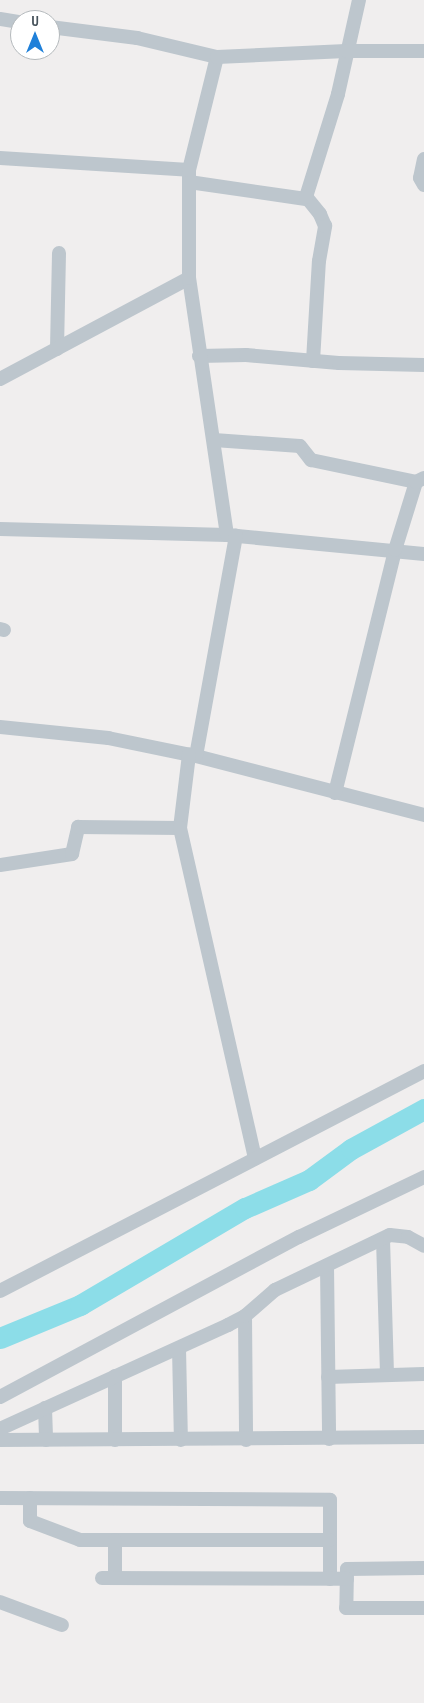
<!DOCTYPE html>
<style>
body{margin:0}
#map{position:relative;width:424px;height:1703px;overflow:hidden;background:#f0eeee;font-family:"PT Sans Narrow",sans-serif}
div>[style]{position:absolute}
[style*='--x']{left:calc(var(--x)*1px);top:calc(var(--y)*1px);width:calc(var(--w)*1px);rotate:calc(var(--a)*1deg)}
.river>*{height:21px;margin:-10.5px;padding:0 10.5px;transform-origin:10.5px;border-radius:10.5px;background:#8cdde8}
.minor>*{height:14px;margin:-7px;padding:0 7px;transform-origin:7px;border-radius:7px;background:#bdc6cd}
span{translate:-50% -50%;white-space:nowrap;text-align:center;line-height:1.15;-webkit-text-stroke:5px #fff;paint-order:stroke}
.north{position:absolute;left:10px;top:10px;width:50px;height:50px;box-sizing:border-box;background:#fff;border:1px solid #b5babd;border-radius:50%;rotate:0deg;font-size:14px;font-weight:700;line-height:20px;text-align:center;color:#47535b}
.north::after{content:'';display:block;margin:auto;width:18px;height:22px;background:#1f80d9;clip-path:polygon(50% 0,100% 100%,50% 72%,0 100%)}
</style>
<div id="map">
<div class="river">
<i style="--x:0;--y:1338;--w:87;--a:-22.4"></i>
<i style="--x:80;--y:1305;--w:191;--a:-30.5"></i>
<i style="--x:245;--y:1208;--w:70;--a:-23.6"></i>
<i style="--x:309;--y:1180;--w:52;--a:-36.4"></i>
<i style="--x:351;--y:1149;--w:83;--a:-28.7"></i>
</div>
<div class="minor">
<i style="--x:0;--y:19;--w:20;--a:9"></i>
<i style="--x:50;--y:27;--w:88;--a:7.2"></i>
<i style="--x:137;--y:38;--w:82;--a:13.4"></i>
<i style="--x:0;--y:158;--w:189;--a:3.6"></i>
<i style="--x:424;--y:159;--w:19;--a:102"></i>
<i style="--x:420;--y:178;--w:8;--a:60"></i>
<i style="--x:189;--y:182;--w:118;--a:8.3"></i>
<i style="--x:57;--y:349;--w:96;--a:-88.8"></i>
<i style="--x:199;--y:356;--w:47;--a:-1.2"></i>
<i style="--x:246;--y:355;--w:93;--a:4.9"></i>
<i style="--x:339;--y:363;--w:85;--a:1.3"></i>
<i style="--x:313;--y:361;--w:100;--a:-86.6"></i>
<i style="--x:319;--y:261;--w:36;--a:-80"></i>
<i style="--x:325;--y:226;--w:13;--a:-113"></i>
<i style="--x:320;--y:214;--w:22;--a:-129"></i>
<i style="--x:306;--y:197;--w:108;--a:-72.7"></i>
<i style="--x:338;--y:94;--w:96;--a:-77.4"></i>
<i style="--x:0;--y:379;--w:214;--a:-28.1"></i>
<i style="--x:214;--y:440;--w:86;--a:4"></i>
<i style="--x:300;--y:446;--w:18;--a:52"></i>
<i style="--x:311;--y:460;--w:107;--a:11.8"></i>
<i style="--x:0;--y:529;--w:227;--a:1.5"></i>
<i style="--x:227;--y:535;--w:198;--a:5.5"></i>
<i style="--x:227;--y:535;--w:260;--a:-98.4"></i>
<i style="--x:189;--y:278;--w:108;--a:-90"></i>
<i style="--x:189;--y:170;--w:116;--a:-76.1"></i>
<i style="--x:217;--y:57;--w:129;--a:-2.7"></i>
<i style="--x:346;--y:51;--w:78;--a:0"></i>
<i style="--x:0;--y:629;--w:4;--a:14"></i>
<i style="--x:0;--y:727;--w:109;--a:5.8"></i>
<i style="--x:108;--y:738;--w:90;--a:11.6"></i>
<i style="--x:196;--y:756;--w:236;--a:14.5"></i>
<i style="--x:196;--y:756;--w:224;--a:-79.7"></i>
<i style="--x:335;--y:793;--w:250;--a:-76.1"></i>
<i style="--x:395;--y:550;--w:71;--a:-72.8"></i>
<i style="--x:416;--y:482;--w:9;--a:-27"></i>
<i style="--x:180;--y:828;--w:74;--a:-83"></i>
<i style="--x:0;--y:865;--w:73;--a:-8.7"></i>
<i style="--x:72;--y:854;--w:28;--a:-77"></i>
<i style="--x:78;--y:827;--w:102;--a:0.6"></i>
<i style="--x:180;--y:828;--w:339;--a:77.2"></i>
<i style="--x:383;--y:1239;--w:136;--a:88.3"></i>
<i style="--x:327;--y:1266;--w:173;--a:89.3"></i>
<i style="--x:0;--y:1291;--w:478;--a:-27.4"></i>
<i style="--x:245;--y:1316;--w:124;--a:89.5"></i>
<i style="--x:179;--y:1348;--w:92;--a:88.8"></i>
<i style="--x:115;--y:1376;--w:64;--a:90"></i>
<i style="--x:328;--y:1377;--w:96;--a:-1.8"></i>
<i style="--x:0;--y:1397;--w:339;--a:-28.2"></i>
<i style="--x:299;--y:1237;--w:139;--a:-25.6"></i>
<i style="--x:45;--y:1408;--w:32;--a:88"></i>
<i style="--x:0;--y:1429;--w:251;--a:-24.5"></i>
<i style="--x:228;--y:1325;--w:19;--a:-28"></i>
<i style="--x:245;--y:1316;--w:40;--a:-41"></i>
<i style="--x:275;--y:1290;--w:127;--a:-25.6"></i>
<i style="--x:390;--y:1235;--w:18;--a:6"></i>
<i style="--x:408;--y:1237;--w:18;--a:29"></i>
<i style="--x:0;--y:1440;--w:424;--a:-0.4"></i>
<i style="--x:0;--y:1498;--w:330;--a:0.3"></i>
<i style="--x:330;--y:1500;--w:79;--a:90"></i>
<i style="--x:30;--y:1498;--w:23;--a:90"></i>
<i style="--x:30;--y:1521;--w:53;--a:20.8"></i>
<i style="--x:80;--y:1540;--w:250;--a:0"></i>
<i style="--x:115;--y:1540;--w:38;--a:90"></i>
<i style="--x:424;--y:1568;--w:77;--a:179.3"></i>
<i style="--x:347;--y:1569;--w:39;--a:91"></i>
<i style="--x:346;--y:1608;--w:78;--a:0"></i>
<i style="--x:102;--y:1578;--w:245;--a:0.2"></i>
<i style="--x:0;--y:1602;--w:66;--a:20.4"></i>
</div>
<div class="north">U</div>
</div>
